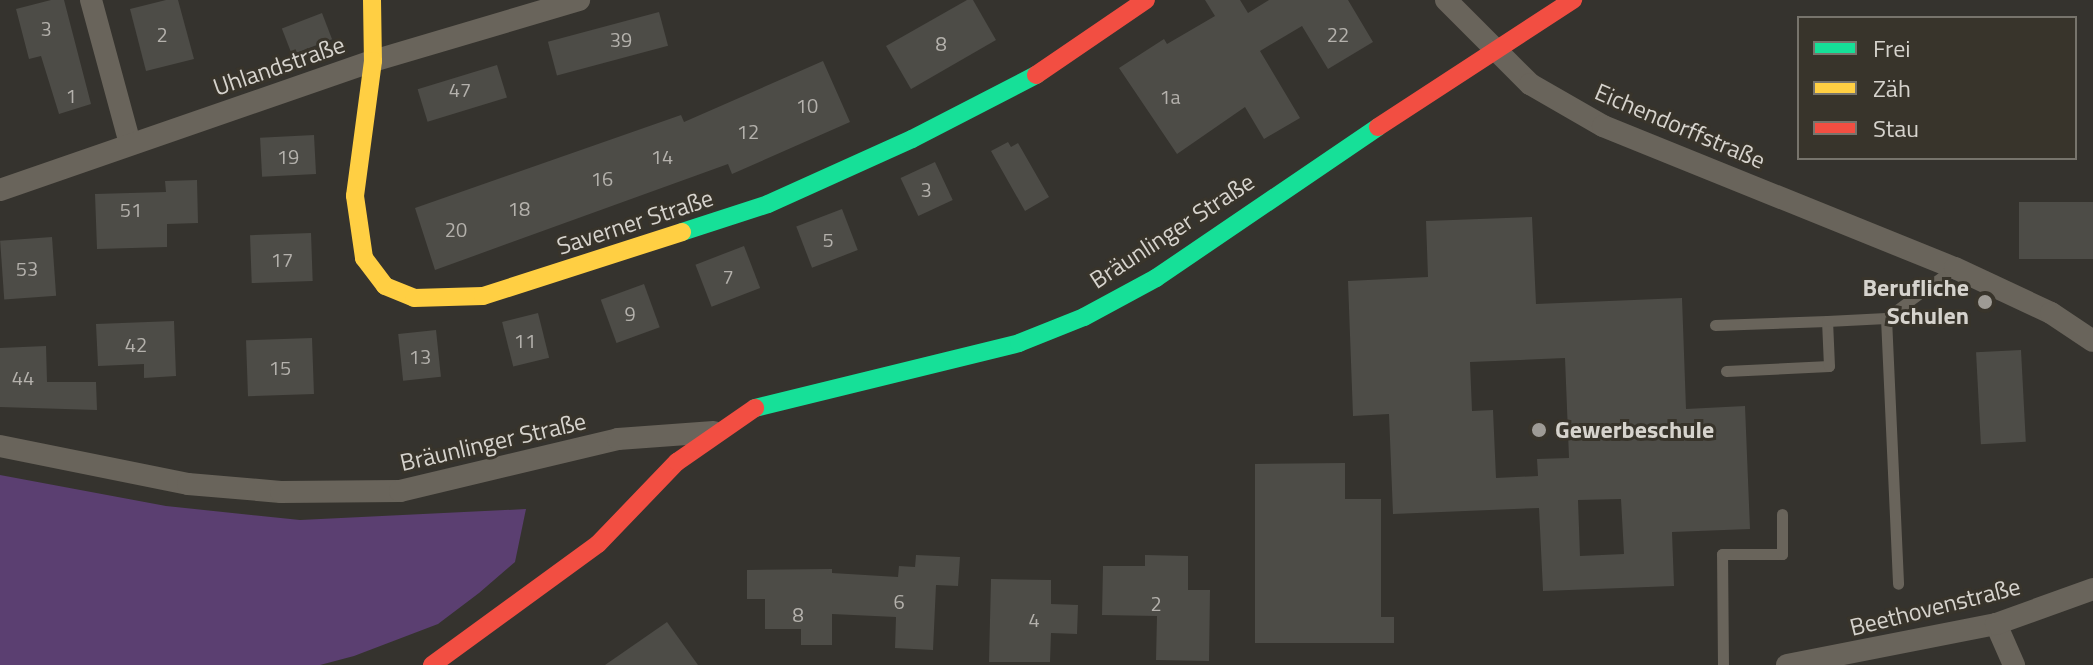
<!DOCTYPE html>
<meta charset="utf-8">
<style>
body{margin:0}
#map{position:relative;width:2093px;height:665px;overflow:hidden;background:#35332e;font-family:"Titillium Web",sans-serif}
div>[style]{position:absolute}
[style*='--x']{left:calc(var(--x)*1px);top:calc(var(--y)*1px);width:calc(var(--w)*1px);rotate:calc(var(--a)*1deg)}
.green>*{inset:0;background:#5b3f71}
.building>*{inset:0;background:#4d4c47;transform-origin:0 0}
.lane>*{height:11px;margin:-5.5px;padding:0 5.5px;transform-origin:5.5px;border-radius:5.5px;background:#69645b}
.street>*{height:22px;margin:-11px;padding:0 11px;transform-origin:11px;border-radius:11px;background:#69645b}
.fast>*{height:18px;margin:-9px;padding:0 9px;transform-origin:9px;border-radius:9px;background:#16e098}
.slow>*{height:18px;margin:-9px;padding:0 9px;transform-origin:9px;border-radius:9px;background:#ffcf43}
.jam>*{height:18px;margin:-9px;padding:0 9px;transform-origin:9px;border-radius:9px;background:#f24e42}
.dots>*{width:22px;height:22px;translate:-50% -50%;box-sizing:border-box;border:4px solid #38342b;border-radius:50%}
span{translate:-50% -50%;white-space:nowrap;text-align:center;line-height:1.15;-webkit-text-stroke:6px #38342b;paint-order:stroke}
.number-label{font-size:20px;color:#b4b1ac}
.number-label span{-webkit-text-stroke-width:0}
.street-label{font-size:24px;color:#d6d3cd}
.poi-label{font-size:24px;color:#d6d3cd;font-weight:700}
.right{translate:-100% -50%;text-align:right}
.left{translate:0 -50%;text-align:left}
.legend{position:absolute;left:1797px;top:16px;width:280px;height:144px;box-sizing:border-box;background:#38342b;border:2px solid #77746c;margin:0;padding:10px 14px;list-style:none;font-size:24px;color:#d6d3cd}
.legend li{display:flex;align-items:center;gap:16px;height:40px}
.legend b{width:40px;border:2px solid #77746c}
</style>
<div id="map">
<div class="green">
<i style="clip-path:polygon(0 475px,166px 506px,300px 520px,526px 509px,515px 562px,479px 593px,438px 624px,354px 656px,320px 665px,0 665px)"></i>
</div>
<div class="building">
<i style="clip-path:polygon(51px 0,64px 0,91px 104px,59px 114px,41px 56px,29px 59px,16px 9px)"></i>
<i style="clip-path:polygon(166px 0,178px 0,194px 59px,146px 71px,130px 9px)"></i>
<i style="clip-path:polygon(967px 0,973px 0,996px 40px,911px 89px,886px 46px)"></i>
<i style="clip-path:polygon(1205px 0,1240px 0,1248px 13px,1269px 0,1348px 0,1373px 42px,1328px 69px,1302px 26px,1260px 51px,1300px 118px,1264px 139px,1245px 107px,1177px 154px,1119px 68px,1164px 39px,1167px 44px,1215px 16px)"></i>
<i style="left:659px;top:12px;width:35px;height:115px;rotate:75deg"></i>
<i style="left:322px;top:13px;width:28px;height:43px;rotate:69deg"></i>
<i style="clip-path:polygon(823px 61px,850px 122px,732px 174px,728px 164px,435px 270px,415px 208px,681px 115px,684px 122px)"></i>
<i style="left:497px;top:65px;width:34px;height:83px;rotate:73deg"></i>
<i style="left:314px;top:135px;width:39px;height:54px;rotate:87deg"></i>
<i style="clip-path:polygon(1008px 142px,1011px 147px,1018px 143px,1049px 197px,1025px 211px,991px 151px)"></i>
<i style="left:935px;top:162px;width:42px;height:38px;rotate:65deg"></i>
<i style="clip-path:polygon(197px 180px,198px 223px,167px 224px,167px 247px,97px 249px,95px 194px,166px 192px,165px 181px)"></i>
<i style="left:2093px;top:202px;width:57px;height:74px;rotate:90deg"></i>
<i style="left:842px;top:209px;width:44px;height:49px;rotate:69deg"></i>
<i style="clip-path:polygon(evenodd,1532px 217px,1536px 304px,1682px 298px,1686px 409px,1745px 406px,1750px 529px,1672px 532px,1674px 586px,1543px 591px,1539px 508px,1393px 514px,1389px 414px,1353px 416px,1348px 281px,1428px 277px,1426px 221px,1532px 217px,1565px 358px,1569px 458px,1537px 459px,1538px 476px,1496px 478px,1493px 410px,1472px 411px,1470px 362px,1565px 358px,1532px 217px,1621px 499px,1624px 554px,1580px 556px,1578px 500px,1621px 499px)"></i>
<i style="left:311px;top:233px;width:48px;height:61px;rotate:88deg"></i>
<i style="left:52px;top:237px;width:59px;height:52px;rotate:86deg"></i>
<i style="left:744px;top:246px;width:45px;height:52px;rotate:69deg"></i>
<i style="left:644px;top:284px;width:46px;height:46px;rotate:70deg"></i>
<i style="left:538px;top:313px;width:46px;height:37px;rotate:76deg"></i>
<i style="clip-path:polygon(174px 321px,176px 376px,144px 378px,144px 364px,98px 366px,96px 324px)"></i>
<i style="left:436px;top:330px;width:47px;height:38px;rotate:84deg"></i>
<i style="left:312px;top:338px;width:56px;height:66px;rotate:88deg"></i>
<i style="clip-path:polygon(46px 346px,47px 382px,96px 382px,97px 410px,0 407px,0 348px)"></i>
<i style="left:2021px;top:350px;width:92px;height:45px;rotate:87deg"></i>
<i style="clip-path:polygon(1345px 463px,1345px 499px,1381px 499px,1381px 617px,1394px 617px,1394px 643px,1255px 643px,1255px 464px)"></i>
<i style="clip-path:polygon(916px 555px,960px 557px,958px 586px,936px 585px,933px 650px,895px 648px,896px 617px,832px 614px,832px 645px,801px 645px,801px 629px,765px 629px,765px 599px,747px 599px,747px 570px,832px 569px,832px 573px,898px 577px,899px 566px,915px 567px)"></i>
<i style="clip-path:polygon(1145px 555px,1188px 556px,1188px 590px,1210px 590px,1209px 661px,1156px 660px,1157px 616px,1102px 615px,1103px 566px,1145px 566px)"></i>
<i style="clip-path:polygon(991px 579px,1051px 580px,1051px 604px,1078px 605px,1077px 634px,1051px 633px,1050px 662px,989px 662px)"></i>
<i style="clip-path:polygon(667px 622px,698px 665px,605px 665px)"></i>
</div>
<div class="lane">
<i style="--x:1886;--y:318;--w:266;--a:87.4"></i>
<i style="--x:1715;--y:325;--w:112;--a:-2"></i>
<i style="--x:1726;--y:371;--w:103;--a:-2.8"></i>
<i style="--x:1829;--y:366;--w:45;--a:-92.5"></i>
<i style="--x:1827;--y:321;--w:59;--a:-2.9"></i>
<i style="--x:1886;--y:318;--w:84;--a:-36.3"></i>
<i style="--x:1723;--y:665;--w:111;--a:-90.5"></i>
<i style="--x:1722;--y:554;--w:60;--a:0"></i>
<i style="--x:1782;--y:554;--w:40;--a:-90"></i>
</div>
<div class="street">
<i style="--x:91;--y:0;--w:149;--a:74.8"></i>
<i style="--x:1446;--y:0;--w:119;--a:45"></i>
<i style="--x:1530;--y:84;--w:84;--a:29.9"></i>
<i style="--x:1603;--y:126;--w:380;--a:22"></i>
<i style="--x:1955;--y:268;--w:106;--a:25.1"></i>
<i style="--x:2051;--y:313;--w:50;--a:33.7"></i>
<i style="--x:0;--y:190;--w:395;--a:-19.1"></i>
<i style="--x:373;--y:61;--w:215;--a:-16.5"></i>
<i style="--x:0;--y:446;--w:192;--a:11.4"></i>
<i style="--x:188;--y:484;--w:93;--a:4.9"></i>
<i style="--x:281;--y:492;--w:119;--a:-0.5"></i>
<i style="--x:400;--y:491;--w:224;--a:-13.4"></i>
<i style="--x:618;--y:439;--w:96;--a:-4.2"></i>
<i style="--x:1996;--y:624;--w:45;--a:66.3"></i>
<i style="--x:1787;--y:665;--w:213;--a:-11.1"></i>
<i style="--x:1996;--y:624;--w:103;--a:-19.8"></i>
</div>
<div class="fast">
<i style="--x:682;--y:232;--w:90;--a:-18"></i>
<i style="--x:768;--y:204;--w:158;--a:-24.3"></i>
<i style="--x:912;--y:139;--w:140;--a:-27.3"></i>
<i style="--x:755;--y:408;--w:272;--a:-13.8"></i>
<i style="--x:1019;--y:343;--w:70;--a:-21.8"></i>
<i style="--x:1084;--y:317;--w:82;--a:-28.4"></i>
<i style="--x:1156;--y:278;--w:268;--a:-34.2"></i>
</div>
<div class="slow">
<i style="--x:372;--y:0;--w:61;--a:89.1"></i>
<i style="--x:373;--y:61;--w:136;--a:97.6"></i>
<i style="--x:355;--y:196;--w:63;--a:81.7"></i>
<i style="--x:364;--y:258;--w:35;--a:53"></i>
<i style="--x:385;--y:286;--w:31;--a:22"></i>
<i style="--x:414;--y:298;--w:69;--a:-1.7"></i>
<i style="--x:483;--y:296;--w:209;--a:-17.8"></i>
</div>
<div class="jam">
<i style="--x:1036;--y:75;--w:133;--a:-34.3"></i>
<i style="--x:1378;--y:127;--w:233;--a:-33.1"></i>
<i style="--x:432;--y:665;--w:205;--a:-36.1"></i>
<i style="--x:598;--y:544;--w:114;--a:-46.1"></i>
<i style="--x:677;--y:462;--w:95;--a:-34.7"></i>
</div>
<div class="dots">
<i style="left:1985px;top:302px;background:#9e9b95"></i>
<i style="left:1539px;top:430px;background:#9e9b95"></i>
</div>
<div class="number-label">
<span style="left:46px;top:28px">3</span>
<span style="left:162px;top:34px">2</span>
<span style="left:1338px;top:34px">22</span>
<span style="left:621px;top:39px">39</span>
<span style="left:941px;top:43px">8</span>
<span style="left:460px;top:89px">47</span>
<span style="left:71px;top:95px">1</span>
<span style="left:1170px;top:96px">1a</span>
<span style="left:807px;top:105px">10</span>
<span style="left:748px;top:131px">12</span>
<span style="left:288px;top:156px">19</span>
<span style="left:662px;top:156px">14</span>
<span style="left:602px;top:178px">16</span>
<span style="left:926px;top:189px">3</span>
<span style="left:519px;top:208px">18</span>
<span style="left:131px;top:209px">51</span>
<span style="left:456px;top:229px">20</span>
<span style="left:828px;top:239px">5</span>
<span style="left:282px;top:259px">17</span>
<span style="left:27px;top:268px">53</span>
<span style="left:728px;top:276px">7</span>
<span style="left:630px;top:313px">9</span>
<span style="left:525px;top:340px">11</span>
<span style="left:136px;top:344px">42</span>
<span style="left:420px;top:356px">13</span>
<span style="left:280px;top:367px">15</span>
<span style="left:23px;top:377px">44</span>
<span style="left:899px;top:601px">6</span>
<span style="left:1156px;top:603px">2</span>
<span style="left:798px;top:614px">8</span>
<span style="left:1034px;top:619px">4</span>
</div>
<div class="street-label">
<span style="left:279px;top:66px;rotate:-19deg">Uhlandstraße</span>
<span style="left:1680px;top:126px;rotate:23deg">Eichendorffstraße</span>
<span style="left:635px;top:222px;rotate:-18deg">Saverner Straße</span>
<span style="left:1172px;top:231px;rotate:-33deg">Bräunlinger Straße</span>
<span style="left:493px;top:442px;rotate:-13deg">Bräunlinger Straße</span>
<span style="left:1935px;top:607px;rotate:-14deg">Beethovenstraße</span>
</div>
<div class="poi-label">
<span class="right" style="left:1969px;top:302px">Berufliche<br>Schulen</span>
<span class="left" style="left:1555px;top:430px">Gewerbeschule</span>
</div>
<ul class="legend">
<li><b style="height:10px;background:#16e098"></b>Frei</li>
<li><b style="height:10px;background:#ffcf43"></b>Zäh</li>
<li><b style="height:10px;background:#f24e42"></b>Stau</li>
</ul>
</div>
